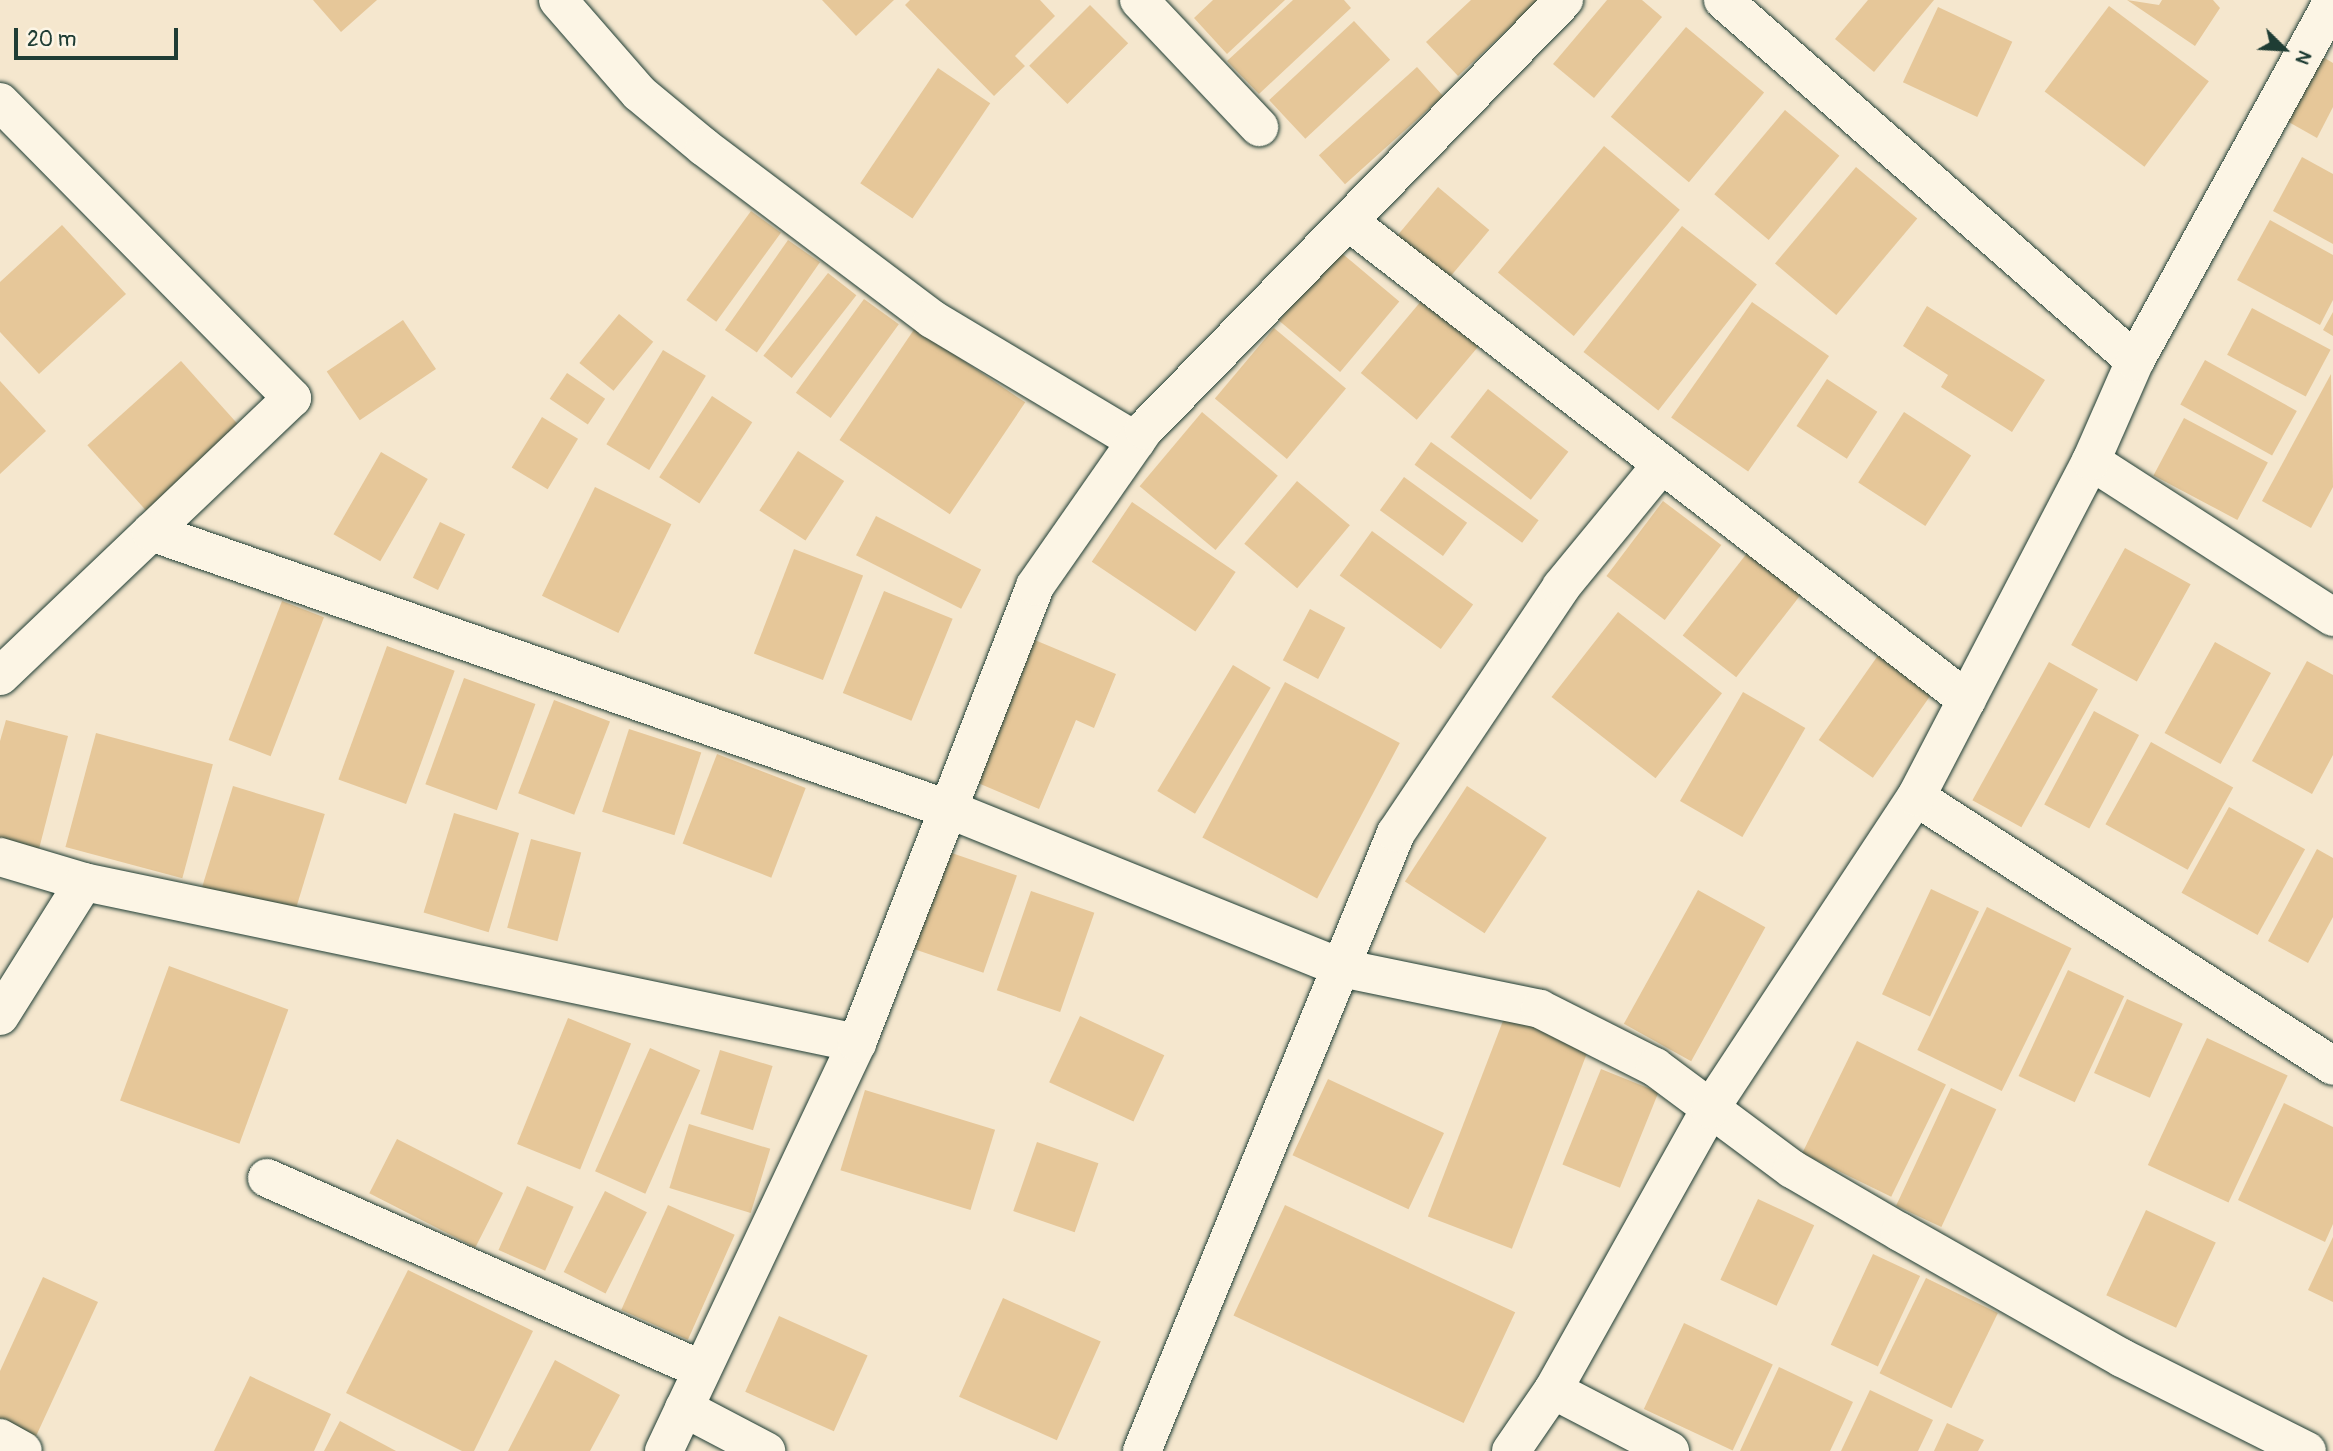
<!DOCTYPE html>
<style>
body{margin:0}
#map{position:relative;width:2333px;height:1451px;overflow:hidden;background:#f5e7ce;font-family:Pangolin,sans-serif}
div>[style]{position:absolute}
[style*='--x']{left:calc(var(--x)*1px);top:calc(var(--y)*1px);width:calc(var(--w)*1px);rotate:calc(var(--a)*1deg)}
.building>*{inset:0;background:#e6c799;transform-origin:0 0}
.roads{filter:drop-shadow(0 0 2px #1f3d34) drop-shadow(0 0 2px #1f3d34)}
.minor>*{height:38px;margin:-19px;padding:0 19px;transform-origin:19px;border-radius:19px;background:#fcf5e5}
span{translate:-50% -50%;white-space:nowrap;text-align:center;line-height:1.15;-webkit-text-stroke:5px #fcf5e5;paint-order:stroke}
.north{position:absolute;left:2249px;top:14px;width:70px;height:70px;-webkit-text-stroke:5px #fcf5e5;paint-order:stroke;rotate:114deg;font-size:19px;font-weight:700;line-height:28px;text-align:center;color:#1f3d34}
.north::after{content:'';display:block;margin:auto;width:24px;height:32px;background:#1f3d34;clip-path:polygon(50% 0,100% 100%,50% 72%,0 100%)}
.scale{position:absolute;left:14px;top:28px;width:164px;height:32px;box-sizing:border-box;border:4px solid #1f3d34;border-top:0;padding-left:9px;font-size:21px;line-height:24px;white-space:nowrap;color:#1f3d34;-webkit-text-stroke:5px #fcf5e5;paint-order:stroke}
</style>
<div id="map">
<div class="building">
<i style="clip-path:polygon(313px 0,377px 0,341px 32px)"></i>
<i style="clip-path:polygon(822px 0,894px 0,856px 36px)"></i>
<i style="clip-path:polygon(910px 0,1040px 0,1055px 16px,1015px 56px,1025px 66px,994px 96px,905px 5px)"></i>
<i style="clip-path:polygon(1213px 0,1285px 0,1227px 54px,1194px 18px)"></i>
<i style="clip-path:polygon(1293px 0,1344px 0,1351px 8px,1259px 94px,1227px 61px)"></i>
<i style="clip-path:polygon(1471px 0,1539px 0,1458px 76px,1426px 42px)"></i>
<i style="clip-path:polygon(1607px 0,1642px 0,1662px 17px,1594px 98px,1553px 64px)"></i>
<i style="clip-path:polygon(1868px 0,1934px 0,1874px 72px,1835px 39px)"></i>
<i style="clip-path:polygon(2127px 0,2159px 5px,2162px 0,2213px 0,2220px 8px,2195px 46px)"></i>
<i style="left:1090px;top:5px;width:54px;height:86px;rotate:45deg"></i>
<i style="left:2109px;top:6px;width:125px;height:107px;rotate:37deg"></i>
<i style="left:1938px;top:7px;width:82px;height:83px;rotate:25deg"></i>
<i style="left:1354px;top:21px;width:53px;height:116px;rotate:47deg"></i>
<i style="left:1686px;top:27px;width:102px;height:117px;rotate:40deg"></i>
<i style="clip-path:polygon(2311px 50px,2333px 63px,2333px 107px,2317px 138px,2276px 115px)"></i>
<i style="left:1417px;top:67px;width:39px;height:132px;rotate:48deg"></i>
<i style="left:938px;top:68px;width:63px;height:139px;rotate:34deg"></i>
<i style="left:1785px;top:110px;width:71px;height:110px;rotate:40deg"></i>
<i style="left:1604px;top:146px;width:99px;height:165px;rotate:40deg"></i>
<i style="clip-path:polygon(2302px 157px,2333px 174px,2333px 244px,2273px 211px)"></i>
<i style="left:1856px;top:167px;width:80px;height:126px;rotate:40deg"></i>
<i style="left:1438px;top:187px;width:67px;height:71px;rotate:40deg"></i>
<i style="left:751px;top:211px;width:37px;height:110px;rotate:36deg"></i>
<i style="clip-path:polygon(2270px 220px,2333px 255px,2333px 300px,2320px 325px,2237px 280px)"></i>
<i style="clip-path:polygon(62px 225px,126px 294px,39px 374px,0 332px,0 282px)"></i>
<i style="left:1682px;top:226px;width:95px;height:160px;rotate:38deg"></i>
<i style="left:788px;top:240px;width:39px;height:110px;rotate:35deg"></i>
<i style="left:1338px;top:250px;width:80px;height:92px;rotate:40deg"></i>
<i style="left:828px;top:273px;width:36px;height:105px;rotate:38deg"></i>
<i style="left:1427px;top:294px;width:73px;height:103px;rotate:40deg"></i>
<i style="left:864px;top:299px;width:43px;height:116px;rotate:36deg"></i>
<i style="left:1752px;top:302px;width:94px;height:141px;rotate:35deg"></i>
<i style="clip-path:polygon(1927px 306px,2045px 380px,2012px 432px,1941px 387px,1948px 375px,1903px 346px)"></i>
<i style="left:2252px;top:308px;width:89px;height:53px;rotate:28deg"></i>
<i style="clip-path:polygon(2333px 312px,2333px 336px,2323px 330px)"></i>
<i style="left:619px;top:314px;width:44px;height:63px;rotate:39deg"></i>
<i style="left:403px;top:320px;width:59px;height:92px;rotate:56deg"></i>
<i style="left:915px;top:328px;width:133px;height:135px;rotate:34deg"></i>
<i style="left:1274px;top:328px;width:94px;height:92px;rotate:40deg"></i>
<i style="left:663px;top:350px;width:50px;height:110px;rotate:31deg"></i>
<i style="left:2205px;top:360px;width:105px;height:51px;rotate:29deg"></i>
<i style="left:181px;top:361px;width:111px;height:126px;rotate:48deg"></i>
<i style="left:567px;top:373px;width:46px;height:31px;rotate:34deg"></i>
<i style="clip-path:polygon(2331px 374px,2333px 487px,2311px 528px,2262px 501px)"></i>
<i style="left:1827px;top:379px;width:60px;height:56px;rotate:33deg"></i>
<i style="clip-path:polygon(0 381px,46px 431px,0 474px)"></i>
<i style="left:1488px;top:389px;width:102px;height:61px;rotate:38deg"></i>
<i style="left:712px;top:396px;width:48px;height:97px;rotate:33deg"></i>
<i style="left:1202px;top:412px;width:99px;height:97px;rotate:40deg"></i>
<i style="left:1904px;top:412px;width:80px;height:84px;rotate:33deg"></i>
<i style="left:542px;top:417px;width:42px;height:59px;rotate:31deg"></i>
<i style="left:2184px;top:418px;width:95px;height:65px;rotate:28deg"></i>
<i style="left:1431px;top:442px;width:133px;height:28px;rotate:36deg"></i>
<i style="left:798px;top:451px;width:55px;height:71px;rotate:33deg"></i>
<i style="left:381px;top:452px;width:54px;height:95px;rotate:30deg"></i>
<i style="left:1404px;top:477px;width:78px;height:41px;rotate:36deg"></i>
<i style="left:1297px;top:481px;width:69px;height:82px;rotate:40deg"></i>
<i style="left:595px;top:487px;width:85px;height:121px;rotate:26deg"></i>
<i style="left:1663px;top:501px;width:73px;height:94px;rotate:37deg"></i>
<i style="left:1132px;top:502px;width:125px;height:72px;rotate:34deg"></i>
<i style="left:876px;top:516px;width:118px;height:44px;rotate:27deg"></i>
<i style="left:440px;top:522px;width:28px;height:62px;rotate:26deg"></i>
<i style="left:1372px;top:531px;width:125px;height:55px;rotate:36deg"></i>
<i style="left:1751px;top:548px;width:68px;height:111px;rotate:38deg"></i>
<i style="left:2125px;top:548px;width:75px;height:111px;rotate:29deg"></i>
<i style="left:794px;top:549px;width:74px;height:112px;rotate:21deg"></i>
<i style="left:884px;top:591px;width:74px;height:110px;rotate:22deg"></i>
<i style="left:282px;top:601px;width:45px;height:149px;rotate:21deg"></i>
<i style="left:1310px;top:609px;width:40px;height:58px;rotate:28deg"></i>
<i style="left:1618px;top:612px;width:132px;height:108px;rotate:38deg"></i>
<i style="clip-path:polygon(1030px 638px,1116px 674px,1094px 728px,1076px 720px,1039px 809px,971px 780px)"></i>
<i style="left:2215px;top:642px;width:64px;height:104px;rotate:29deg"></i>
<i style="left:387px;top:646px;width:72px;height:142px;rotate:20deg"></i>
<i style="left:1879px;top:654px;width:66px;height:105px;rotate:35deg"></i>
<i style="clip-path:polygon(2307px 661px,2333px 675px,2333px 755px,2312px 794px,2252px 761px)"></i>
<i style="left:2049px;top:662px;width:56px;height:158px;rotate:29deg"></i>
<i style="left:1233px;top:665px;width:44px;height:147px;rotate:31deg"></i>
<i style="left:464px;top:678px;width:76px;height:113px;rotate:20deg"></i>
<i style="left:1285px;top:682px;width:130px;height:176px;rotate:28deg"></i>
<i style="left:1743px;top:692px;width:72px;height:126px;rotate:30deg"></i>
<i style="left:554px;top:700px;width:60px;height:100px;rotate:21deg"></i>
<i style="left:2094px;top:711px;width:51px;height:106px;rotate:28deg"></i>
<i style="clip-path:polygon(6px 720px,68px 736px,39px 849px,0 839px,0 741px)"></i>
<i style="left:629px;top:729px;width:76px;height:87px;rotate:18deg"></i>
<i style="left:96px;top:733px;width:121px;height:118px;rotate:15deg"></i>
<i style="left:2151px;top:742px;width:94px;height:94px;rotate:29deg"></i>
<i style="left:717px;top:754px;width:95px;height:96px;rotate:21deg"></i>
<i style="left:233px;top:786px;width:96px;height:111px;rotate:17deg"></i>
<i style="left:1467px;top:786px;width:95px;height:114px;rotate:33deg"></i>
<i style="left:2229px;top:807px;width:87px;height:98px;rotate:29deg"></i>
<i style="left:454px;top:813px;width:68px;height:104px;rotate:17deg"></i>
<i style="left:531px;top:839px;width:52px;height:92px;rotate:15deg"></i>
<i style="clip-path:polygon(2317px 849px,2333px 858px,2333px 917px,2308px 963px,2268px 941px)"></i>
<i style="left:946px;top:851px;width:75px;height:103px;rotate:19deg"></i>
<i style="left:1931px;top:889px;width:53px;height:116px;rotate:25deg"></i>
<i style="left:1698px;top:890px;width:77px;height:153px;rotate:29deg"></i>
<i style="left:1031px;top:891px;width:67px;height:105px;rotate:19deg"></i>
<i style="left:1987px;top:907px;width:94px;height:159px;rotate:26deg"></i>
<i style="left:169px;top:966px;width:127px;height:143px;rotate:20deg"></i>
<i style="left:2068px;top:970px;width:62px;height:117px;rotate:25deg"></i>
<i style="left:2127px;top:999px;width:61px;height:81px;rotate:24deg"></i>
<i style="left:1506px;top:1013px;width:90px;height:218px;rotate:21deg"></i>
<i style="left:1080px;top:1016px;width:93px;height:73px;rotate:25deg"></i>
<i style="left:568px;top:1018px;width:68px;height:136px;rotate:22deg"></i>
<i style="left:2207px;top:1038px;width:89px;height:140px;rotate:25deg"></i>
<i style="left:1857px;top:1041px;width:99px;height:125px;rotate:26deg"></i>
<i style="left:650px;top:1048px;width:55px;height:135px;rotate:24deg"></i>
<i style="left:720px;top:1050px;width:55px;height:67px;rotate:17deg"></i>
<i style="left:1601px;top:1069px;width:62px;height:103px;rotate:22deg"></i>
<i style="left:1328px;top:1079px;width:128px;height:84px;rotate:25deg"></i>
<i style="left:1951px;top:1088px;width:50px;height:130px;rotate:25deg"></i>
<i style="left:865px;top:1090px;width:136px;height:84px;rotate:17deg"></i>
<i style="clip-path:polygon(2284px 1103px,2333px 1127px,2333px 1224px,2325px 1242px,2238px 1200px)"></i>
<i style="left:689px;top:1124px;width:85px;height:67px;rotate:17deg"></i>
<i style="left:397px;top:1139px;width:119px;height:61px;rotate:27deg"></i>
<i style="left:1037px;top:1142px;width:65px;height:73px;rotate:19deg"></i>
<i style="left:527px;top:1186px;width:51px;height:70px;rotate:24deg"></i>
<i style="left:605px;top:1191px;width:47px;height:91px;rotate:27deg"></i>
<i style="left:1758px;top:1199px;width:62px;height:89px;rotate:25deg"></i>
<i style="left:668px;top:1205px;width:73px;height:115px;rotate:24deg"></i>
<i style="left:1285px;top:1205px;width:254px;height:122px;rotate:25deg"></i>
<i style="left:2146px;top:1210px;width:77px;height:94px;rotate:25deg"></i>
<i style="clip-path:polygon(2333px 1237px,2333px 1302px,2308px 1290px)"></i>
<i style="left:1873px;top:1254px;width:52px;height:100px;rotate:25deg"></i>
<i style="clip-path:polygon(408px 1270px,533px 1331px,474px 1451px,462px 1451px,346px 1393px)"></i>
<i style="clip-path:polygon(43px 1277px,98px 1302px,31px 1447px,0 1433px,0 1371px)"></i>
<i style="left:1926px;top:1278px;width:80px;height:106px;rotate:26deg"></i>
<i style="left:1003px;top:1298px;width:107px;height:108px;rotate:24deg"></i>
<i style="left:779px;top:1316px;width:97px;height:83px;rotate:24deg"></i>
<i style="left:1684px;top:1323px;width:98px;height:95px;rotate:25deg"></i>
<i style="clip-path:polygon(555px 1360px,620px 1395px,590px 1451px,508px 1451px)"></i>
<i style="clip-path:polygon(1779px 1367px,1853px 1402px,1830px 1451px,1740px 1451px)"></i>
<i style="clip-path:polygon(250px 1376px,331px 1414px,314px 1451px,214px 1451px)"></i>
<i style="clip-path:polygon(1870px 1390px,1933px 1420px,1918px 1451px,1841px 1451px)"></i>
<i style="clip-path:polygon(340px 1421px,396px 1451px,324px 1451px)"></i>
<i style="clip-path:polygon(1947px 1423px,1984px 1440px,1978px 1451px,1934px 1451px)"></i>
</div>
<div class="roads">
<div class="minor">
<i style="--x:558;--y:0;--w:123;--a:48.9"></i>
<i style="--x:639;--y:93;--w:85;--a:39.7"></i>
<i style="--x:704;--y:147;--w:286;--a:37"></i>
<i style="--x:932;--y:319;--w:238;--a:30.9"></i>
<i style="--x:1139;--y:0;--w:175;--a:46.6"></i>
<i style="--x:1723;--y:0;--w:548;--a:41.23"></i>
<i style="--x:0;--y:102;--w:416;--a:45.4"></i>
<i style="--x:292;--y:398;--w:403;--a:136.4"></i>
<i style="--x:1349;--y:222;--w:781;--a:37.72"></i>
<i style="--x:2091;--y:461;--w:288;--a:32.8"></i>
<i style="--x:151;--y:532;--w:844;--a:19.17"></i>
<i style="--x:948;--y:809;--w:424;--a:22"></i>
<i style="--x:1341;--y:968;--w:203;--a:11.6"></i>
<i style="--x:1540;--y:1009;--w:129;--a:26.8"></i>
<i style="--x:1655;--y:1067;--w:171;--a:36.7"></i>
<i style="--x:1792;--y:1169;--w:125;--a:30.3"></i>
<i style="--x:1900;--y:1232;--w:255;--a:29.6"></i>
<i style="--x:2122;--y:1358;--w:207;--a:26.7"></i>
<i style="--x:1916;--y:797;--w:496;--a:32.8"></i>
<i style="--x:0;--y:857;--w:88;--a:16.6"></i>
<i style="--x:84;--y:882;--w:790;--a:11.77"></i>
<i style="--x:0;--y:1016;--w:158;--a:-57.9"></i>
<i style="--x:267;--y:1178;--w:475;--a:23.8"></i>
<i style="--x:1553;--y:1390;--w:132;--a:27.5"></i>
<i style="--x:684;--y:1408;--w:93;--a:27.7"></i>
<i style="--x:0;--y:1438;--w:26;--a:29"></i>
<i style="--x:664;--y:1451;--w:451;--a:-64.7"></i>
<i style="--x:857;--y:1043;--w:490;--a:-68.7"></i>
<i style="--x:1035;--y:586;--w:190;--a:-55.1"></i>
<i style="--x:1144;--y:430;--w:601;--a:-45.67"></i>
<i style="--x:1142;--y:1451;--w:668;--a:-67.66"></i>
<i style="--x:1396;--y:833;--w:296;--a:-56.1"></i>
<i style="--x:1561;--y:587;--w:159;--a:-50.6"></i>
<i style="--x:1511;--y:1451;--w:74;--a:-55.5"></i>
<i style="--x:1553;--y:1390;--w:322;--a:-60.8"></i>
<i style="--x:1710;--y:1109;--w:374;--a:-56.6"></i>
<i style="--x:1916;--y:797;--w:379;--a:-62.5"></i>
<i style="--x:2091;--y:461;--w:109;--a:-66.3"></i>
<i style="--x:2135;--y:361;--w:411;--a:-61.2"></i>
</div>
</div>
<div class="north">N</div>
<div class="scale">20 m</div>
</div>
